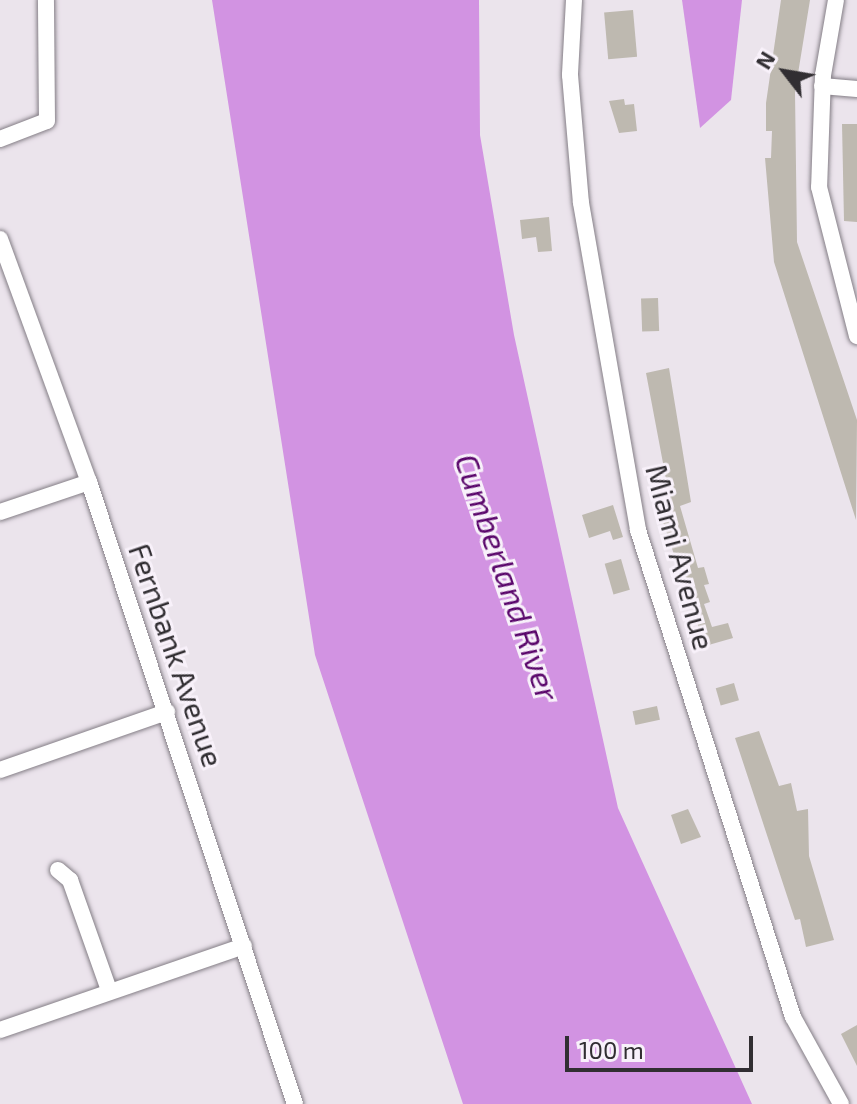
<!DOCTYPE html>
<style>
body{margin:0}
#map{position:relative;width:857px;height:1104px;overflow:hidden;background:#ebe4ec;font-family:"Exo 2",sans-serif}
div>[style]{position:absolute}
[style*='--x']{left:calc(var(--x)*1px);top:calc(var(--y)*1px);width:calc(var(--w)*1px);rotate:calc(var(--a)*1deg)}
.water>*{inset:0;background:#d293e2}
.building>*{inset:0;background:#beb9b0;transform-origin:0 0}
.roads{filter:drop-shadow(0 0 2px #847e86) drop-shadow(0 0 2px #847e86)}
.minor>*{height:16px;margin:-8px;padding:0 8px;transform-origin:8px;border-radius:8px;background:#fff}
span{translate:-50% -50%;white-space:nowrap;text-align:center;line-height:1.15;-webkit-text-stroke:6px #f8f1fa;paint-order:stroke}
.street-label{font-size:30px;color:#312e32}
.water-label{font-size:32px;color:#5a066b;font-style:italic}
.north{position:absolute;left:745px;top:32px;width:80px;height:80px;-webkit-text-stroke:6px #f8f1fa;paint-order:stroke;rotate:301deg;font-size:22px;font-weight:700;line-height:32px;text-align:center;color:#312e32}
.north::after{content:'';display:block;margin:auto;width:28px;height:36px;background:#312e32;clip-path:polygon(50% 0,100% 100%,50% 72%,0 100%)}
.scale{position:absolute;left:565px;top:1036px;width:188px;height:36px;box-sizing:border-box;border:4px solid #312e32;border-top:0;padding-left:10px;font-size:24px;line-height:28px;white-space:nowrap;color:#312e32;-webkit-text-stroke:6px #f8f1fa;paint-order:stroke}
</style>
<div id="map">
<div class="water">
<i style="clip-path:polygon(212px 0,479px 0,480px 135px,514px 335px,618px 808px,752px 1104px,463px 1104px,315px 655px)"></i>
<i style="clip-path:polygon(682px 0,742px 0,731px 100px,700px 128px)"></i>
</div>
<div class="building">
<i style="clip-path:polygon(781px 0,810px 0,795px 92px,797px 242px,857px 420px,856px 520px,774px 262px,765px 158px,771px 158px,772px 131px,766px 131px,766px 103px)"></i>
<i style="left:633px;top:10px;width:47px;height:29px;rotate:85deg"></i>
<i style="clip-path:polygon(624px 99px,625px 105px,634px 104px,637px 131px,619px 133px,609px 101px)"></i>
<i style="clip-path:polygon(842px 124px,857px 124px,857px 222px,844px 221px)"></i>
<i style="clip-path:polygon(549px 217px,552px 251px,538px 252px,536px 237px,522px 239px,520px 220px)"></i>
<i style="left:658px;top:298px;width:33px;height:17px;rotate:88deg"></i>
<i style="clip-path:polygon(669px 368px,691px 502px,680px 506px,698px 568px,704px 567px,709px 584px,704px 585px,710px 602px,704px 604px,712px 627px,728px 623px,733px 638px,705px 646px,662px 519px,673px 516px,646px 373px)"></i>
<i style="clip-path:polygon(613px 505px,623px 537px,613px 540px,610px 531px,589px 538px,582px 515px)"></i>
<i style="left:621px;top:559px;width:32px;height:17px;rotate:74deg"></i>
<i style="left:734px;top:683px;width:18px;height:19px;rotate:74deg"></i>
<i style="left:657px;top:706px;width:14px;height:25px;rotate:78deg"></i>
<i style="clip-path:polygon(759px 731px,779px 786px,791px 783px,797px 811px,808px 809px,809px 856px,834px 940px,806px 947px,800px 919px,795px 920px,735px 738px)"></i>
<i style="clip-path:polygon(688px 809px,701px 837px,681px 844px,671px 815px)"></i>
<i style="clip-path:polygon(857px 1025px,857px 1066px,841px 1034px)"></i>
</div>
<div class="roads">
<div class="minor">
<i style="--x:574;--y:0;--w:75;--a:93.1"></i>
<i style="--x:570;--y:75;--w:128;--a:85.1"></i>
<i style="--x:581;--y:203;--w:332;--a:80.1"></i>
<i style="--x:638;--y:530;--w:511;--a:72.35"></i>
<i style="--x:793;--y:1017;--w:99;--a:61.1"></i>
<i style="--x:836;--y:0;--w:76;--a:99.8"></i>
<i style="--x:823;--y:75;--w:112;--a:92"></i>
<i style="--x:819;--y:187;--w:154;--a:75.7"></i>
<i style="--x:822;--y:86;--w:35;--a:5"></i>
<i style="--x:0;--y:139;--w:50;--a:-21"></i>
<i style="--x:47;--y:121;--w:121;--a:-90.5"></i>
<i style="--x:0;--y:239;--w:259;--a:69.9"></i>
<i style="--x:89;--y:482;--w:655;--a:71.68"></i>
<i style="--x:0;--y:512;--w:94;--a:-18.6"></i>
<i style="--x:0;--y:770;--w:177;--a:-19.2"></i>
<i style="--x:58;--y:870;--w:16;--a:40"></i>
<i style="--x:70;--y:880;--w:117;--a:70.5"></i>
<i style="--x:0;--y:1030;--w:258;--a:-19"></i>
</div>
</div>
<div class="street-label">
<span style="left:681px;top:557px;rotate:75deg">Miami Avenue</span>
<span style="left:177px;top:655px;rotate:71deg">Fernbank Avenue</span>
</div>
<div class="water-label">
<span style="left:508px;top:577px;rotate:71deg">Cumberland River</span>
</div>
<div class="north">N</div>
<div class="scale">100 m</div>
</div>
